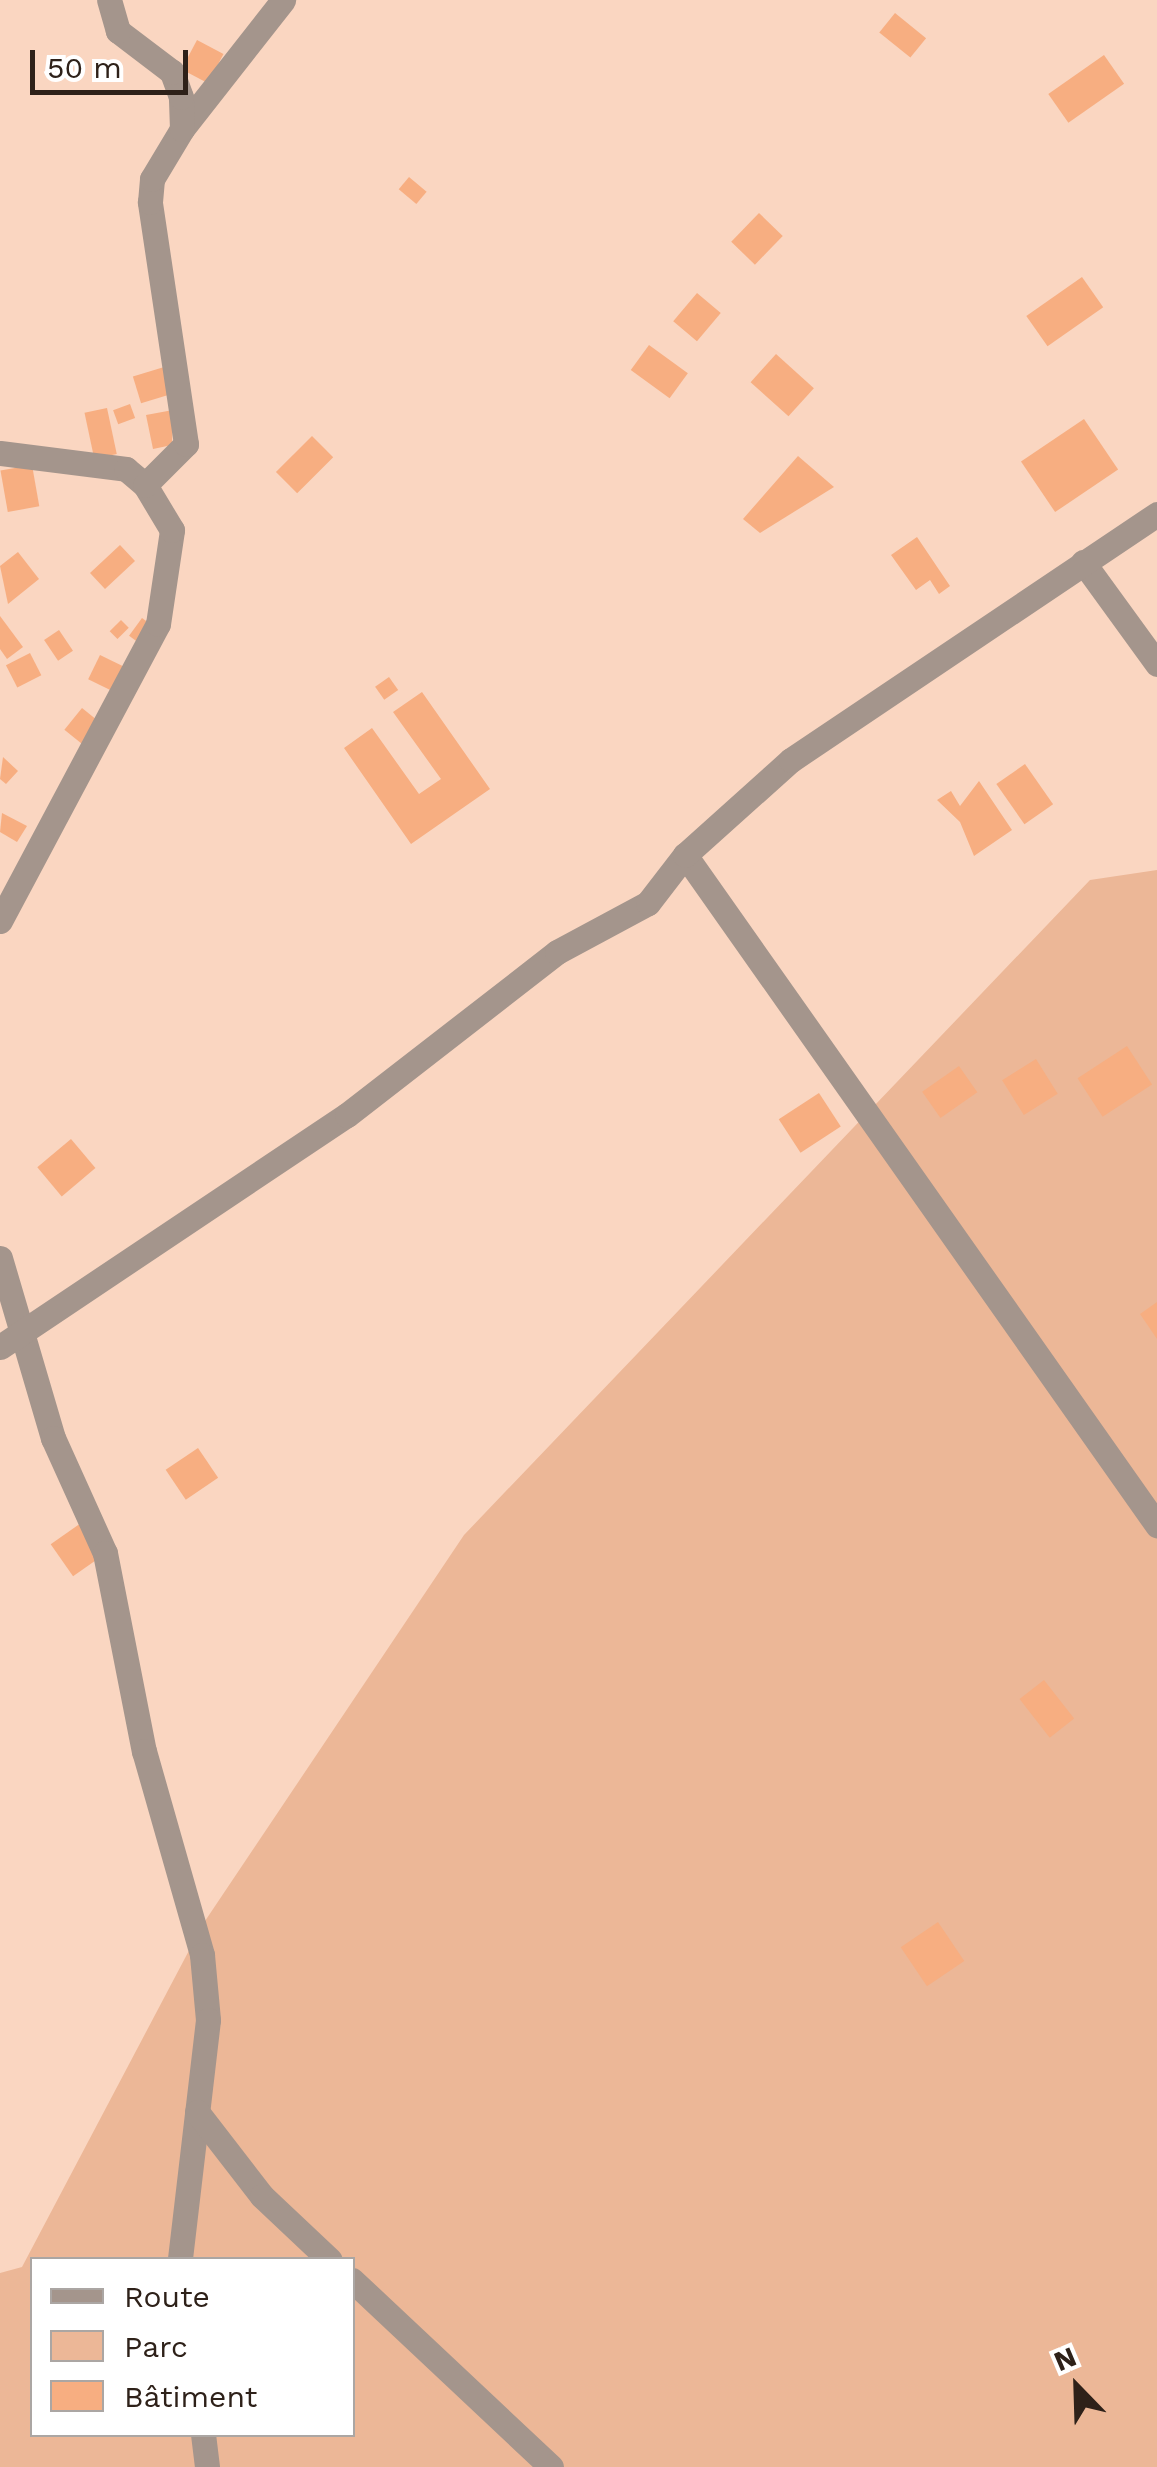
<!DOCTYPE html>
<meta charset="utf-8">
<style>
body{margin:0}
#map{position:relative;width:1157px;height:2467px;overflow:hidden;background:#fad6c1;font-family:"Work Sans",sans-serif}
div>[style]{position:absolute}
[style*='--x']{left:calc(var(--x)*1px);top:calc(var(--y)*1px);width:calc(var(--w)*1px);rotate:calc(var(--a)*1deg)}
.green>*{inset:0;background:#ecb797}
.building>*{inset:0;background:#f7ae81;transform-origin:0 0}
.minor>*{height:25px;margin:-12.5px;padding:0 12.5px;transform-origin:12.5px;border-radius:12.5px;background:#a4958c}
span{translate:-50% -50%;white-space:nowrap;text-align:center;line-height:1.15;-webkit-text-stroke:8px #fff;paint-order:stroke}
.legend{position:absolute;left:30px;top:2257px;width:325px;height:180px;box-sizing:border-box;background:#fff;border:2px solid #aba6a3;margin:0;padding:12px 18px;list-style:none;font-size:30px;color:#2e2119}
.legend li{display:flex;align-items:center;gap:20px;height:50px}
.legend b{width:50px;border:2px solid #aba6a3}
.north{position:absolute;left:1027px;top:2337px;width:100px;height:100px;-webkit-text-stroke:8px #fff;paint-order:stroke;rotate:337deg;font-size:28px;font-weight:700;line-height:40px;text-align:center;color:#2e2119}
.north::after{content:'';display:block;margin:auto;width:35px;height:45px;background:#2e2119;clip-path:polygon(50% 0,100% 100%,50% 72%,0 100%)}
.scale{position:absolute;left:30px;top:50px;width:158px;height:45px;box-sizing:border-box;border:5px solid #2e2119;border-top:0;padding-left:12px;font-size:30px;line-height:35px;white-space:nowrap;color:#2e2119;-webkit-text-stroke:8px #fff;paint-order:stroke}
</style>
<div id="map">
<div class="green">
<i style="clip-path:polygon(evenodd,1157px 870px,1157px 2467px,0 2467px,0 2273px,22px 2267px,203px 1924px,464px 1535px,1090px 880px,1157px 870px,32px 2260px,352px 2260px,352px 2434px,32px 2434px,32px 2260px)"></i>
</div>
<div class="building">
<i style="left:895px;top:13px;width:40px;height:25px;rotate:39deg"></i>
<i style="left:197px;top:40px;width:30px;height:33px;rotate:28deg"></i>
<i style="left:1104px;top:55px;width:35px;height:68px;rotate:55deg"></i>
<i style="left:409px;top:177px;width:23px;height:16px;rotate:40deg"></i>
<i style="left:759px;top:213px;width:33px;height:40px;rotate:44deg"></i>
<i style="left:1082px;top:277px;width:37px;height:68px;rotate:55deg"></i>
<i style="left:697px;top:293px;width:31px;height:37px;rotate:40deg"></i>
<i style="left:649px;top:345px;width:48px;height:31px;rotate:36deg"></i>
<i style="left:776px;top:354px;width:51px;height:38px;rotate:42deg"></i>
<i style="left:174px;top:364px;width:28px;height:43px;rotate:73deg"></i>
<i style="left:130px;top:404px;width:15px;height:18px;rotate:70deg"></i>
<i style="left:107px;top:408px;width:47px;height:23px;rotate:78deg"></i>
<i style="clip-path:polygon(173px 410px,172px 445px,153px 449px,146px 415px)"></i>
<i style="left:1084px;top:419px;width:61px;height:76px;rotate:56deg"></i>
<i style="left:312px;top:436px;width:30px;height:51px;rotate:45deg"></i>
<i style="clip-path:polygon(798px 456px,834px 487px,760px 533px,743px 519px)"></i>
<i style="left:32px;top:465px;width:42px;height:32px;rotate:80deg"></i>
<i style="clip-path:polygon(917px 537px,950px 586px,939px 594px,930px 580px,916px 590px,891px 555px)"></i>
<i style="left:120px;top:545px;width:22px;height:41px;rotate:47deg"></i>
<i style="clip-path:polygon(18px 552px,39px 579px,8px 604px,0 566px)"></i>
<i style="clip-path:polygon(0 616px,23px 647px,7px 659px,0 649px)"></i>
<i style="left:142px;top:618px;width:14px;height:22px;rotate:36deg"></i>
<i style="left:121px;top:620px;width:11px;height:16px;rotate:45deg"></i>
<i style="left:59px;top:630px;width:25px;height:18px;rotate:56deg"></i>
<i style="left:30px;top:653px;width:25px;height:27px;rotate:63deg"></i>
<i style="left:100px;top:655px;width:32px;height:27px;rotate:26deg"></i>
<i style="left:389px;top:677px;width:16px;height:17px;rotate:55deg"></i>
<i style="clip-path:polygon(422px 692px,490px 789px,411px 844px,344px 748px,372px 728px,419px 794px,441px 779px,393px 712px)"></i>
<i style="left:82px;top:708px;width:22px;height:28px;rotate:39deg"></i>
<i style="clip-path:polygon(3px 757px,18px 771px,6px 784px,0 779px)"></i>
<i style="left:1025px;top:764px;width:49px;height:35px;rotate:55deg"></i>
<i style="clip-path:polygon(979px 781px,1012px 830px,974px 856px,960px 822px,937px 800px,951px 791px,960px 806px)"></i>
<i style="clip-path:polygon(2px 813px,27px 826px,17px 842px,0 832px)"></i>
<i style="left:1127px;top:1046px;width:46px;height:59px;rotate:57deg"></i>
<i style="left:1036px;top:1059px;width:41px;height:40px;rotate:58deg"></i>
<i style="left:959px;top:1066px;width:32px;height:45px;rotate:55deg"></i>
<i style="left:819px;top:1093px;width:40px;height:48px;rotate:57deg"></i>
<i style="left:71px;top:1139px;width:38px;height:44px;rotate:50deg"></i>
<i style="clip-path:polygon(1157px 1302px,1157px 1339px,1140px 1314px)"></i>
<i style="left:198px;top:1448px;width:36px;height:39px;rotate:56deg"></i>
<i style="left:81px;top:1523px;width:39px;height:37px;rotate:55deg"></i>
<i style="left:1044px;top:1680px;width:49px;height:31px;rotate:52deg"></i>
<i style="left:938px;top:1922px;width:47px;height:45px;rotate:56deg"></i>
</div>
<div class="minor">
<i style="--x:182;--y:129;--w:164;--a:-51.9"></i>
<i style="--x:0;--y:453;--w:127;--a:7.2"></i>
<i style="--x:126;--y:469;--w:25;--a:40"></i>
<i style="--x:1083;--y:562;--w:126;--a:54"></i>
<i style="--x:685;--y:855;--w:820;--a:54.84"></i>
<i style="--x:0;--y:921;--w:336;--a:-62"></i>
<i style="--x:158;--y:624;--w:95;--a:-81.5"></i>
<i style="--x:172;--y:530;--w:52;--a:-121"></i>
<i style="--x:145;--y:485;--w:58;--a:-45"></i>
<i style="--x:186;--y:444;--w:245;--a:-98.5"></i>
<i style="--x:150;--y:202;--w:23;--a:-85"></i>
<i style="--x:152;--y:179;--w:58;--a:-59"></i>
<i style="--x:182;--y:129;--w:32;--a:-92"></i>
<i style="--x:181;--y:97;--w:27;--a:-110"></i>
<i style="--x:172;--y:72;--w:68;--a:-142.8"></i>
<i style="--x:118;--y:31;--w:32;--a:-106"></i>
<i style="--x:0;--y:1258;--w:188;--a:73.6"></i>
<i style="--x:53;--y:1438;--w:126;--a:65.7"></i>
<i style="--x:105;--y:1553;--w:202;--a:78.9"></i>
<i style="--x:144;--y:1751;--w:212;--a:74.1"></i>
<i style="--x:202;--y:1955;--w:65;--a:84.7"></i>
<i style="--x:208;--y:2020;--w:242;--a:96.7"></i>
<i style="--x:0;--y:1347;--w:417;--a:-33.8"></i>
<i style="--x:347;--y:1115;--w:266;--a:-37.8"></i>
<i style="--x:557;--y:952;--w:103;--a:-28.3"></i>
<i style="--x:648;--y:903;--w:61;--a:-52.4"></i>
<i style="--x:685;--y:855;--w:142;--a:-41.9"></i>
<i style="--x:791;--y:760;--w:441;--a:-33.9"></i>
<i style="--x:197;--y:2112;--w:106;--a:52.3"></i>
<i style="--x:262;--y:2196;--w:93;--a:43.3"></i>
<i style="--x:352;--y:2280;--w:273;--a:43.2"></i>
<i style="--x:203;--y:2434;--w:33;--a:83"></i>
</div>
<ul class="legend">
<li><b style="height:12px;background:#a4958c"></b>Route</li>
<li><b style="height:28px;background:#ecb797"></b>Parc</li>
<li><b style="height:28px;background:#f7ae81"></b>Bâtiment</li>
</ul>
<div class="north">N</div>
<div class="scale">50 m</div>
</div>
